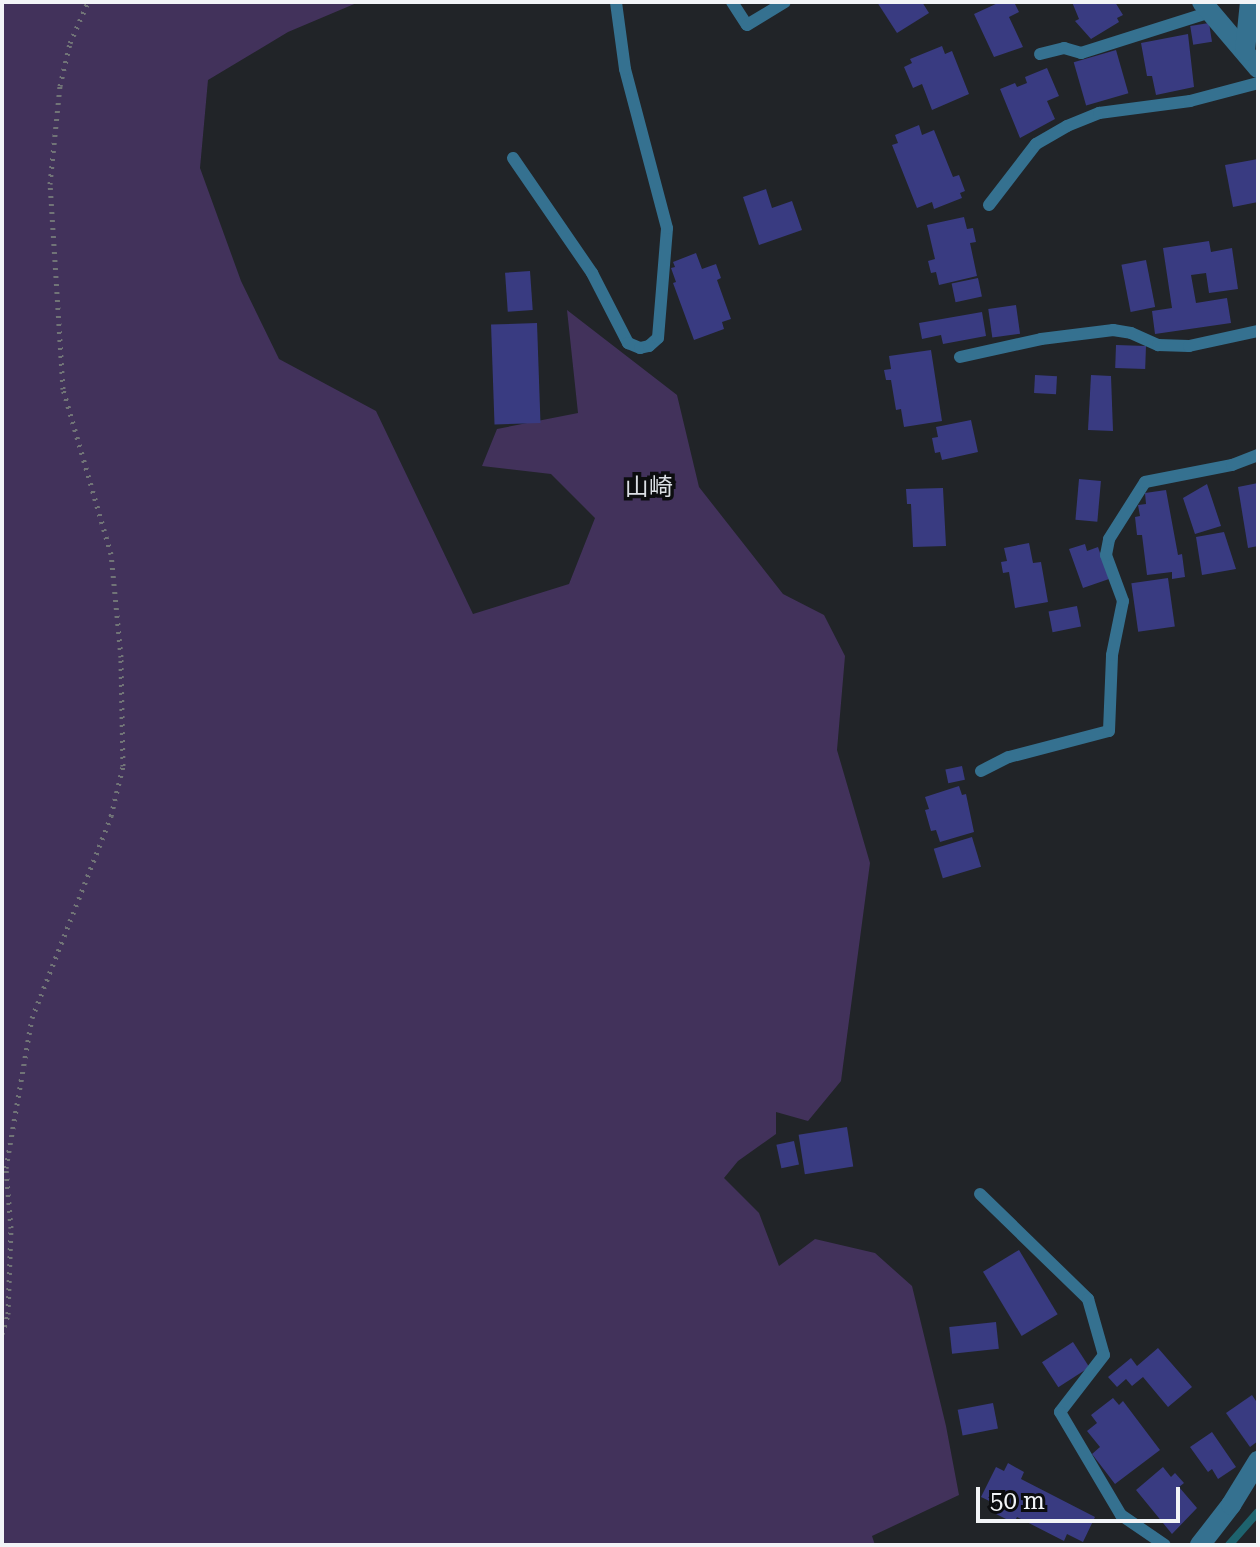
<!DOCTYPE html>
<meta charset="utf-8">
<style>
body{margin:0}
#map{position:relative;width:1260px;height:1547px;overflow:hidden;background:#212428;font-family:"Roboto Serif","Noto Sans JP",serif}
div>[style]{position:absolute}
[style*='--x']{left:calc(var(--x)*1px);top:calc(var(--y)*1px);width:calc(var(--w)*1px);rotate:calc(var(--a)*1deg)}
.green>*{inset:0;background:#42325b}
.stream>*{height:8px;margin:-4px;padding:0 4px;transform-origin:4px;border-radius:4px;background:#1e636e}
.building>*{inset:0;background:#393b81;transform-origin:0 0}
.path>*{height:5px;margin-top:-2.5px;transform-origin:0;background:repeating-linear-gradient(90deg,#717477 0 2px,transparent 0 8px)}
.lane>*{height:12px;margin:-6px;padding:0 6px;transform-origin:6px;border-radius:6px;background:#357190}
.street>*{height:20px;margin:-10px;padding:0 10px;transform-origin:10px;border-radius:10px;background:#357190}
span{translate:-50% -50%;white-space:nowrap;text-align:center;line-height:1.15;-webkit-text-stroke:7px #0c0d0f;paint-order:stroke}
.neighbourhood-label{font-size:24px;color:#dbdfe4}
.frame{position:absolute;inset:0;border:4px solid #f2f4f7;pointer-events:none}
.scale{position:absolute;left:976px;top:1487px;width:204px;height:36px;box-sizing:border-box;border:4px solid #f2f4f7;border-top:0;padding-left:10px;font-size:24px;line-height:28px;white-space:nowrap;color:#f2f4f7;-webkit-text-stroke:6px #0c0d0f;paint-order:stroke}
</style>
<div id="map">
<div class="green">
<i style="clip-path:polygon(2px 2px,359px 2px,288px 32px,208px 80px,200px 168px,241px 281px,279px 359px,376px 411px,473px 614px,569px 584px,595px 518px,551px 474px,482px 466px,497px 429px,578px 413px,567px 310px,677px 395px,699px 487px,783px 594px,824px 615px,845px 656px,837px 750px,870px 863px,841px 1081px,808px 1121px,776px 1112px,776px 1134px,738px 1161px,724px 1178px,759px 1213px,779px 1266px,815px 1239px,875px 1253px,912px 1286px,946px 1426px,959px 1495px,872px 1536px,875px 1545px,2px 1545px)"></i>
</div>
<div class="stream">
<i style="--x:1229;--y:1545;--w:44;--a:-48.7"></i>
</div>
<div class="building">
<i style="clip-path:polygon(877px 2px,922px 2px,929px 13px,897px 33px)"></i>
<i style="clip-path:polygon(1000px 2px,1014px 2px,1019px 12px,1009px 17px,1023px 47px,994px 57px,974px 14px)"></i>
<i style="clip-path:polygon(1072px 2px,1115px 2px,1123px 15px,1117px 18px,1119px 22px,1091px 39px,1075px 21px,1079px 19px)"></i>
<i style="left:1209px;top:23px;width:19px;height:19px;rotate:81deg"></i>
<i style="clip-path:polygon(1188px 34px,1194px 87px,1156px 95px,1152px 76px,1147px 76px,1141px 43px)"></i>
<i style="clip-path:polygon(942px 46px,945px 54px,952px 51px,969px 94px,932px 110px,922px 84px,913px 88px,904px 67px,912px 63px,910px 59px)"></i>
<i style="left:1116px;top:50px;width:45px;height:44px;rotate:74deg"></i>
<i style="clip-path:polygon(1047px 68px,1059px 96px,1047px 101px,1055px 119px,1020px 138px,1000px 89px,1015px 83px,1017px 87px,1027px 83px,1025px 77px)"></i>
<i style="clip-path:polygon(919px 125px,922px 135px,934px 130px,953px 177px,959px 175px,965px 191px,960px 193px,962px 198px,934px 209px,932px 202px,917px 208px,892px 145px,898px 143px,895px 135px)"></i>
<i style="clip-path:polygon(1258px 159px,1258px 202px,1233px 207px,1225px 165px)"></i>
<i style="clip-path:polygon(766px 189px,772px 208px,792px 201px,802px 230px,759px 245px,743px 197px)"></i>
<i style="clip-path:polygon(964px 217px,967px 229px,973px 228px,976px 242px,970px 243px,977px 276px,939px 285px,936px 272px,931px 273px,928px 261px,935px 259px,927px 225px)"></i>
<i style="clip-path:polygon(1209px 241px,1211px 252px,1232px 248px,1238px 289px,1209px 293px,1206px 273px,1191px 275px,1196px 303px,1227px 298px,1231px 323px,1155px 334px,1152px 311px,1172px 308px,1163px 248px)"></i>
<i style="clip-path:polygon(696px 253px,702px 269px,716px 264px,721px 278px,717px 280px,731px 319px,722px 322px,724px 329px,694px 340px,673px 283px,676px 282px,671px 268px,675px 267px,673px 262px)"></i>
<i style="left:1146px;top:260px;width:48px;height:25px;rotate:79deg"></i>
<i style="left:530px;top:271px;width:39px;height:25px;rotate:86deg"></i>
<i style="left:978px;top:278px;width:19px;height:27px;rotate:78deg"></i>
<i style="left:1016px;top:305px;width:29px;height:28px;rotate:82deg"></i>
<i style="clip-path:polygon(982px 312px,986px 336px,943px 344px,941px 335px,922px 339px,919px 323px)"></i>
<i style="left:537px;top:323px;width:100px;height:46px;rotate:88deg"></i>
<i style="left:1116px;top:345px;width:30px;height:23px;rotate:2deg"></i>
<i style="clip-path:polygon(931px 350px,942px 421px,904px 427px,901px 409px,896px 410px,891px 380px,886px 380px,884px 370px,891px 369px,889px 356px)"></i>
<i style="left:1035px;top:375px;width:22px;height:18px;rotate:3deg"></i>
<i style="clip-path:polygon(1091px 375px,1111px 376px,1113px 431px,1088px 430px)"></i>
<i style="clip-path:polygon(971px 420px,978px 452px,942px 460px,940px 452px,935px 453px,932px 438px,938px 437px,936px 427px)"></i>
<i style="left:1079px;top:479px;width:22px;height:41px;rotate:5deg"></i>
<i style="clip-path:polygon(1258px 483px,1258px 546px,1248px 548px,1238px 487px)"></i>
<i style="clip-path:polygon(1207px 484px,1221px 526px,1195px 534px,1183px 498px)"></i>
<i style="clip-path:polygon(943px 488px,946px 546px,913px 547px,911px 504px,907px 504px,906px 489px)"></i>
<i style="clip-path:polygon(1166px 490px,1178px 555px,1182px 554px,1185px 577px,1172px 579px,1172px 572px,1147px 575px,1142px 535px,1137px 535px,1135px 517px,1140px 516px,1138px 505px,1146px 504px,1145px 493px)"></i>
<i style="clip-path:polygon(1224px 532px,1236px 569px,1202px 575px,1196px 537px)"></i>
<i style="clip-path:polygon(1029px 543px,1033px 563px,1041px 562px,1048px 602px,1015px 608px,1009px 572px,1003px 573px,1001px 562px,1007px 561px,1004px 548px)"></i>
<i style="clip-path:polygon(1085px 544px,1087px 551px,1098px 547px,1109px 579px,1083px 588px,1069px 549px)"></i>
<i style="left:1168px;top:578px;width:49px;height:37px;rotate:82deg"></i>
<i style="left:1077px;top:606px;width:21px;height:29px;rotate:79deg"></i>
<i style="left:962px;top:766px;width:14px;height:17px;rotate:78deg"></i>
<i style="clip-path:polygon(959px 786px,962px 795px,966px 794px,974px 832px,940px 842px,936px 830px,931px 831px,925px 810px,929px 809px,925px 797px)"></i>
<i style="left:972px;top:837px;width:31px;height:40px;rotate:73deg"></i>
<i style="left:847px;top:1127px;width:40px;height:49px;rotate:81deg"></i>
<i style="left:794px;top:1141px;width:24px;height:18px;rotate:78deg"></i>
<i style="left:1019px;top:1250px;width:75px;height:42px;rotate:59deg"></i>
<i style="left:996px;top:1322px;width:27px;height:47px;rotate:84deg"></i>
<i style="left:1073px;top:1342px;width:30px;height:37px;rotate:57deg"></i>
<i style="clip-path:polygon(1158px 1348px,1192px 1387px,1168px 1407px,1143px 1377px,1132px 1386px,1126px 1379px,1117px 1387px,1108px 1377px,1131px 1358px,1137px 1366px)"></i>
<i style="clip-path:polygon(1252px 1395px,1258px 1404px,1258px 1441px,1250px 1447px,1226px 1413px)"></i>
<i style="clip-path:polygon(1113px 1398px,1119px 1405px,1123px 1401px,1160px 1450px,1115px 1484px,1092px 1454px,1100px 1447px,1087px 1431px,1097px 1423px,1091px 1415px)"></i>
<i style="left:993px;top:1403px;width:26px;height:36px;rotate:79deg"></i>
<i style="clip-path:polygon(1212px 1432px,1236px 1467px,1218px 1479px,1212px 1469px,1208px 1472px,1190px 1447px)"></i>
<i style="clip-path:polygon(1008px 1463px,1024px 1472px,1021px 1479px,1095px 1517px,1083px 1542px,1067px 1534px,1064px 1541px,1017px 1517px,1014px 1523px,996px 1514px,1000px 1506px,981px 1497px,996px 1467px,1004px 1471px)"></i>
<i style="clip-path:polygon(1163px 1467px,1171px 1477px,1175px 1473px,1184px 1483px,1179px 1487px,1197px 1508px,1172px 1534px,1136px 1490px)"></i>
</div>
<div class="path">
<i style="--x:2;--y:1334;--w:21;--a:-73"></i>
<i style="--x:8;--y:1314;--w:86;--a:-88"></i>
<i style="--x:11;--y:1228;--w:60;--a:-94.8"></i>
<i style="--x:6;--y:1168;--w:152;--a:-80.2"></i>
<i style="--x:32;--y:1018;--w:217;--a:-68.6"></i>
<i style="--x:111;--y:816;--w:51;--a:-76.5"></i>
<i style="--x:123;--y:766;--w:109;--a:-91.1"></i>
<i style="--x:121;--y:657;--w:103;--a:-95.5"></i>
<i style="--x:111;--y:554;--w:172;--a:-106.2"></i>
<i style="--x:63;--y:389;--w:205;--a:-93.6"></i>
<i style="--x:50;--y:184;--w:99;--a:-84.2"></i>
<i style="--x:60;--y:86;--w:44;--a:-76.9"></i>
<i style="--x:70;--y:43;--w:45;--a:-66.3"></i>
</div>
<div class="lane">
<i style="--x:732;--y:2;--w:27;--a:57"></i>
<i style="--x:747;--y:25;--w:44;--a:-31.2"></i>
<i style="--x:1040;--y:54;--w:25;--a:-14"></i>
<i style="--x:1064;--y:48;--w:18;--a:16"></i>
<i style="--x:1081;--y:53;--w:135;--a:-17.6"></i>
<i style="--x:513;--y:158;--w:140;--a:55.5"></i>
<i style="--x:592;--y:273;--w:79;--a:62.8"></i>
<i style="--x:628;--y:343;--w:13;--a:23"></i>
<i style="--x:640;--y:348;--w:9;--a:-13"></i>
<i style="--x:649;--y:346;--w:12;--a:-42"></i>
<i style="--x:658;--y:338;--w:110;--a:-85.3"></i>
<i style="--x:667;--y:228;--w:164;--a:-104.8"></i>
<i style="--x:625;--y:69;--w:68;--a:-97.7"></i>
<i style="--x:989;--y:205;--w:77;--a:-52.4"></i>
<i style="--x:1036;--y:144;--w:36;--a:-30"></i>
<i style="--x:1067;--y:126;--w:35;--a:-22"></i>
<i style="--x:1099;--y:113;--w:92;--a:-7.5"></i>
<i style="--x:1190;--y:101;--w:70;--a:-14.8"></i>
<i style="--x:960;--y:357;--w:83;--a:-12.5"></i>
<i style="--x:1041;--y:339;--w:73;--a:-7.1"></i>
<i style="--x:1113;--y:330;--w:18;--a:9"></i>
<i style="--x:1131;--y:333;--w:30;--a:24"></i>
<i style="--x:1158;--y:345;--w:31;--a:2"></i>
<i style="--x:1189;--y:346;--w:71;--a:-12.3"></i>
<i style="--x:981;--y:771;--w:31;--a:-27"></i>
<i style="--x:1009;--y:757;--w:103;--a:-14.6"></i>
<i style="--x:1109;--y:731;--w:76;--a:-87.7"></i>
<i style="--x:1112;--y:655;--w:55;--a:-78.5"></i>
<i style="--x:1123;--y:601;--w:49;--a:-110.3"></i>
<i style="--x:1106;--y:555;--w:16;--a:-79"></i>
<i style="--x:1109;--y:539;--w:67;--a:-57.7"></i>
<i style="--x:1145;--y:482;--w:89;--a:-11.1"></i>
<i style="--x:1232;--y:465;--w:28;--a:-21"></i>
<i style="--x:980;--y:1194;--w:151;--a:44.2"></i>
<i style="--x:1088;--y:1299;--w:58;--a:74.1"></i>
<i style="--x:1104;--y:1355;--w:72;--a:127.7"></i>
<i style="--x:1060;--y:1412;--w:120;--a:59.4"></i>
<i style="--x:1121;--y:1515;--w:53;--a:34.3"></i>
</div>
<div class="street">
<i style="--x:1202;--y:2;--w:87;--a:49.7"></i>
<i style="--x:1245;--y:51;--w:49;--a:-84.2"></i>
<i style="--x:1200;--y:1545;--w:51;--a:-52.2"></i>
<i style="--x:1231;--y:1505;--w:52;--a:-58.5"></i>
</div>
<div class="neighbourhood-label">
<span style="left:649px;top:488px">山崎</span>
</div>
<div class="frame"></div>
<div class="scale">50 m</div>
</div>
